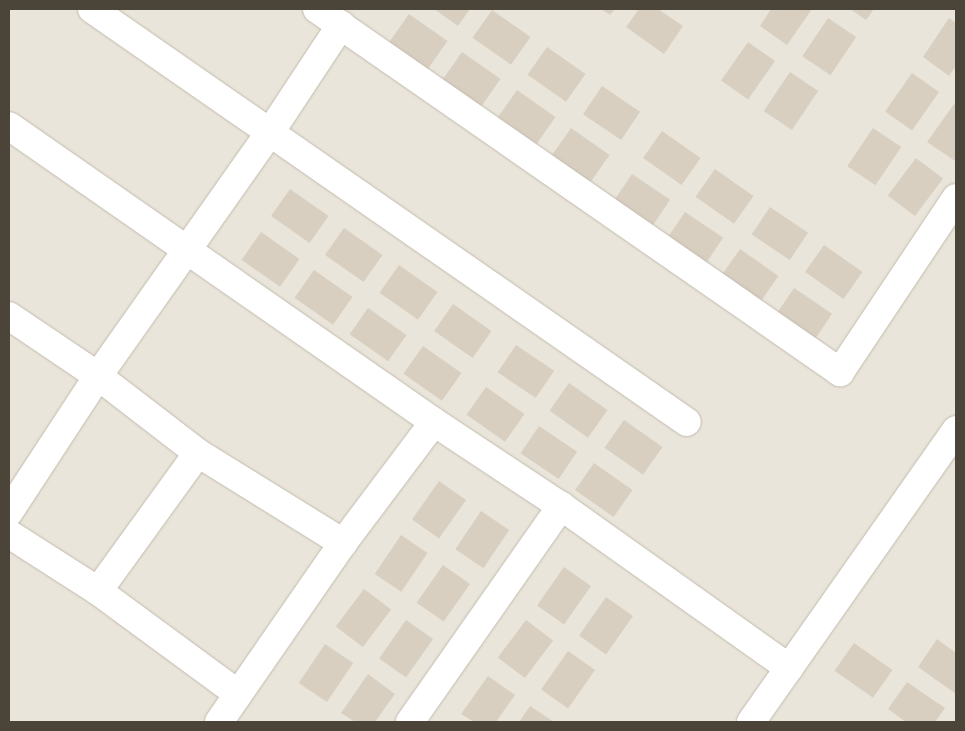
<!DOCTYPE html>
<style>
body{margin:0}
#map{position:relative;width:965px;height:731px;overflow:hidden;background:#f6f3ec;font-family:"Archivo Narrow",sans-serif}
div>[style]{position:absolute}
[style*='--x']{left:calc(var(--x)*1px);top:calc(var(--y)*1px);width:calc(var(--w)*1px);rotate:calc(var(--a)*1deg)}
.residential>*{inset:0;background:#eae5da;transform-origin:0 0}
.building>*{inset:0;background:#d8cfc1;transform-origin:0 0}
.roads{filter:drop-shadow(0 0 1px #c2bbae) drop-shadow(0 0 1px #c2bbae)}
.minor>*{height:28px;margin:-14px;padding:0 14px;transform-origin:14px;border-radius:14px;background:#fff}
span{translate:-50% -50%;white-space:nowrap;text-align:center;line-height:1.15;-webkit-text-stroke:4px #fff;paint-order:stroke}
.frame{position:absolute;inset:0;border:10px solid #4b4439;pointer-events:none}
</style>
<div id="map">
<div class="residential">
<i style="left:9px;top:9px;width:947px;height:713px"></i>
</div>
<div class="building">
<i style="clip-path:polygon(434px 9px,470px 9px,458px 26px)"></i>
<i style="clip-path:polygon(601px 9px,615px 9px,610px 15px)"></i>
<i style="clip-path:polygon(639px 9px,658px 9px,683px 26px,664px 54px,626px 27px)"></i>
<i style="clip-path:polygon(771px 9px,812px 9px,787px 45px,760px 26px)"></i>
<i style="clip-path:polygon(850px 9px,874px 9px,866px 20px)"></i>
<i style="left:492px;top:10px;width:47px;height:34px;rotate:35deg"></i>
<i style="left:409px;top:14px;width:47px;height:34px;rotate:35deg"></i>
<i style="left:828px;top:18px;width:34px;height:46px;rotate:34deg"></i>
<i style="clip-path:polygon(949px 18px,956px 23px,956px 66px,949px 76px,923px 57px)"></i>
<i style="left:748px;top:42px;width:33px;height:47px;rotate:35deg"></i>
<i style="left:547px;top:47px;width:47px;height:34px;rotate:35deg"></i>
<i style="left:462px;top:52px;width:47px;height:34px;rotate:35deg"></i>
<i style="left:790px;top:72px;width:34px;height:47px;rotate:34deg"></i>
<i style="left:912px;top:73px;width:33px;height:47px;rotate:35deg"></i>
<i style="left:602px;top:86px;width:46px;height:34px;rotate:34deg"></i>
<i style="left:517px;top:90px;width:47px;height:33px;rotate:35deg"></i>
<i style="clip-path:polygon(954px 104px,956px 105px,955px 161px,927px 142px)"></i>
<i style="left:571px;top:128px;width:47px;height:33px;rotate:35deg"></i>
<i style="left:873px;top:128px;width:34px;height:46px;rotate:34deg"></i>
<i style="left:662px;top:131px;width:47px;height:33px;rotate:35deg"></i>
<i style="left:916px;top:158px;width:34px;height:47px;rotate:37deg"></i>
<i style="left:715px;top:169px;width:47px;height:34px;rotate:35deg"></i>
<i style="left:632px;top:174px;width:46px;height:34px;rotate:34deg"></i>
<i style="left:290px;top:189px;width:47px;height:33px;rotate:35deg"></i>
<i style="left:770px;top:207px;width:46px;height:33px;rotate:34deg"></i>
<i style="left:685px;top:212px;width:46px;height:33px;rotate:34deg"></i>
<i style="left:344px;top:228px;width:47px;height:33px;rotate:35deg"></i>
<i style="left:261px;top:232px;width:47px;height:34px;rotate:35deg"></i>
<i style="left:824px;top:245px;width:47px;height:33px;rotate:35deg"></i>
<i style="left:740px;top:249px;width:47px;height:34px;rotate:35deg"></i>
<i style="left:399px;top:265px;width:47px;height:34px;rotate:35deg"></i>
<i style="left:314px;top:270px;width:47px;height:34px;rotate:35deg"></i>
<i style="left:794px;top:288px;width:46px;height:33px;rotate:34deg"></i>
<i style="left:453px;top:304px;width:47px;height:33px;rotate:35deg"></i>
<i style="left:368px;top:308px;width:47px;height:32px;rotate:35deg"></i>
<i style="left:516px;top:345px;width:46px;height:33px;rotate:34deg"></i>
<i style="left:423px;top:346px;width:47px;height:34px;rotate:35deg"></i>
<i style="left:569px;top:383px;width:47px;height:34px;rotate:35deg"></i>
<i style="left:486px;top:387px;width:47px;height:34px;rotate:35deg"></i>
<i style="left:624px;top:420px;width:47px;height:34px;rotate:35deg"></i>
<i style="left:539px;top:426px;width:46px;height:33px;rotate:34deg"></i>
<i style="left:594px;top:463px;width:47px;height:33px;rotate:35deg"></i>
<i style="left:439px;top:481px;width:33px;height:47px;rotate:35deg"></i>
<i style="left:481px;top:511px;width:34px;height:46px;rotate:34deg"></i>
<i style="left:401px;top:535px;width:32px;height:47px;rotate:34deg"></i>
<i style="left:443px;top:565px;width:33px;height:46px;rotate:35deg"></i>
<i style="left:564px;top:567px;width:33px;height:47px;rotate:35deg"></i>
<i style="left:364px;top:589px;width:34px;height:47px;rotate:37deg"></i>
<i style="left:606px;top:597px;width:33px;height:47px;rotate:35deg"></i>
<i style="left:406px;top:620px;width:33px;height:47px;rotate:35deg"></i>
<i style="left:526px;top:620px;width:34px;height:47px;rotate:37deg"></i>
<i style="clip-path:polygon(937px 639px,956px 653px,956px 694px,918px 667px)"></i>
<i style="left:854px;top:643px;width:47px;height:34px;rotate:35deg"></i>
<i style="left:325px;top:644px;width:34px;height:47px;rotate:34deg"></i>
<i style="left:568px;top:651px;width:33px;height:47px;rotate:35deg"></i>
<i style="clip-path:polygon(368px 674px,395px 694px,375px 722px,355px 722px,341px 713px)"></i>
<i style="clip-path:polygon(488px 676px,515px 695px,496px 722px,474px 722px,461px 714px)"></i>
<i style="clip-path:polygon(907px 682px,945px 708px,935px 722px,906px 722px,888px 709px)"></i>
<i style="clip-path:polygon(530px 706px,554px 722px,519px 722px)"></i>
</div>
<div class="roads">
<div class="minor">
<i style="--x:92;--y:9;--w:724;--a:34.77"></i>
<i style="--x:317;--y:9;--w:637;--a:34.76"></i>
<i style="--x:840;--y:372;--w:209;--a:-56.3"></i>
<i style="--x:9;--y:126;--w:518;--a:34.86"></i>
<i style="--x:434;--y:422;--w:152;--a:33.5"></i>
<i style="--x:561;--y:506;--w:280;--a:35.4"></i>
<i style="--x:9;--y:316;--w:107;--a:34"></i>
<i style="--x:98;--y:376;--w:126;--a:37.6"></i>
<i style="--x:198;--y:453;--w:171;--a:31.8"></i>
<i style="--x:9;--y:512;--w:163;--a:-56.8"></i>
<i style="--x:98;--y:376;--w:296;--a:-54.8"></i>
<i style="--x:269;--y:134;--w:131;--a:-56.6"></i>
<i style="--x:9;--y:534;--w:106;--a:32.6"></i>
<i style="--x:98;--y:591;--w:174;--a:36.3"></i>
<i style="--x:98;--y:591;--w:170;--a:-54.1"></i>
<i style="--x:219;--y:722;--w:218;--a:-55.3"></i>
<i style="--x:343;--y:543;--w:151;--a:-53.1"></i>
<i style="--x:410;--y:722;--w:264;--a:-55"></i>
<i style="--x:751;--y:722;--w:357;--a:-54.9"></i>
</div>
</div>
<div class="frame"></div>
</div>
